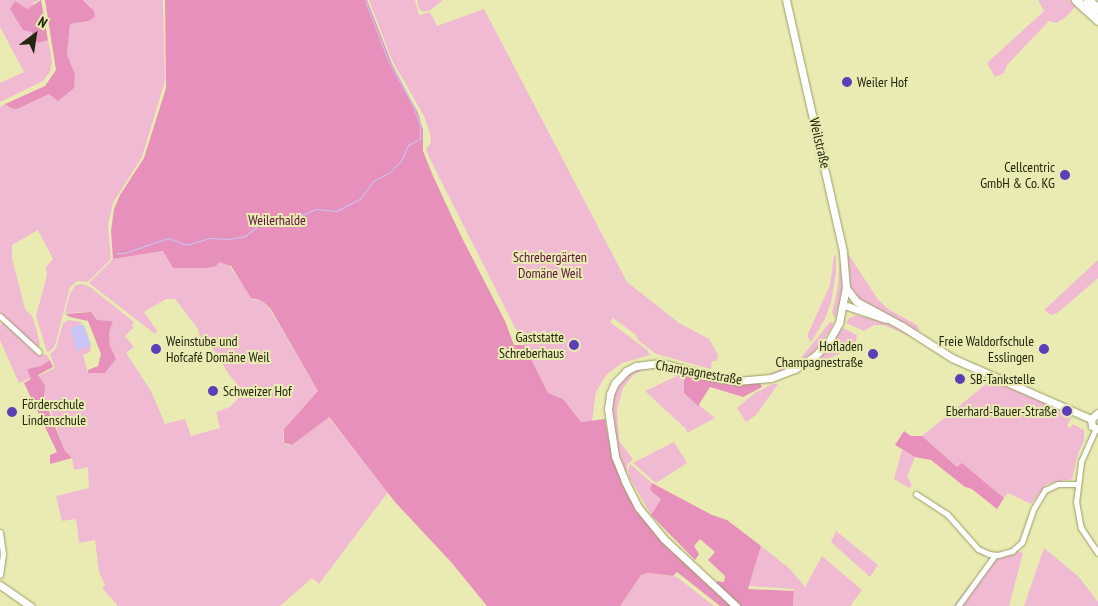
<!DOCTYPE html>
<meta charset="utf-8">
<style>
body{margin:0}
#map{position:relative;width:1098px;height:606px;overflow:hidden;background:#e9ebb2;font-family:"PT Sans Narrow",sans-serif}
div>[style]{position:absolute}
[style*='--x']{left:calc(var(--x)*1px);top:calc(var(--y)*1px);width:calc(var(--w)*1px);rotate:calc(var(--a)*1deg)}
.green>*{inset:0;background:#f1bad3}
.forest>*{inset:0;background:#e790bb}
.water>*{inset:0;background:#c9c5f7}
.stream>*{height:1px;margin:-0.5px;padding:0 0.5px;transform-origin:0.5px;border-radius:0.5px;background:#c9c5f7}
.roads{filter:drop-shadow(0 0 1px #9a9c66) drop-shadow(0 0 1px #9a9c66)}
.street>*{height:5px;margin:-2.5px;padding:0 2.5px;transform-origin:2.5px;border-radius:2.5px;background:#fff}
.secondary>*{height:7px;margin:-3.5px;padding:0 3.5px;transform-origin:3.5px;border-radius:3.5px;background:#fff}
.highway>*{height:9px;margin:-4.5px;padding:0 4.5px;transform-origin:4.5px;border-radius:4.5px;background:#fff}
.dots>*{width:14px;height:14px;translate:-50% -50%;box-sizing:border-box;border:2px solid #e9ebb2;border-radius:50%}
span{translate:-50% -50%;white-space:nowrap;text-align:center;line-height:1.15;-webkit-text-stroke:4px #e9ebb2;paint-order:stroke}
.poi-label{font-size:14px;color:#252610}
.left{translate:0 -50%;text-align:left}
.right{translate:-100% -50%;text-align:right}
.street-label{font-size:14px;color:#252610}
.park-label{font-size:14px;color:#5c113e}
.north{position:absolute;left:10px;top:10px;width:50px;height:50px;-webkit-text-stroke:4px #e9ebb2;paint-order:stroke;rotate:31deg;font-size:14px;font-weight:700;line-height:20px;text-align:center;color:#252610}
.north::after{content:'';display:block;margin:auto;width:18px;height:22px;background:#252610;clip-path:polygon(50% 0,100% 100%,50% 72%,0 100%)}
</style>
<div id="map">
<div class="green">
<i style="clip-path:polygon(0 0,39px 0,33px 3px,33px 6px,27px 9px,17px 4px,38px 43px,48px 40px,52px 61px,50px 72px,43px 81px,0 102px,0 83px,24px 72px,0 27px)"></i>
<i style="clip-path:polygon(83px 0,163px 0,165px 81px,142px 157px,113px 203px,108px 226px,111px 259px,88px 282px,77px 281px,70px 287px,56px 342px,53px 349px,47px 352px,36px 316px,47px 275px,46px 267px,53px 259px,38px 230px,12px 245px,12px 258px,25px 309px,32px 316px,36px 327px,40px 345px,36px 347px,0 314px,0 107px,5px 104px,11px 108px,75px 74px,67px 55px,70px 24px,88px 21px,91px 7px)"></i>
<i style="clip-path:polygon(369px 0,415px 0,419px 15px,430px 12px,437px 26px,484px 9px,627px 282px,679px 323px,709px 339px,718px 355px,717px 361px,712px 361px,711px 369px,656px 354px,638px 340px,636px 335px,613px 318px,610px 322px,647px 350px,650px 355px,622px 363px,606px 375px,596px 392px,592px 421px,581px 422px,563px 399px,548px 393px,429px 157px,426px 149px,431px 143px,430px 133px,424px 116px,392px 60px)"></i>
<i style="clip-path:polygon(417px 0,443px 0,431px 10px,424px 12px,419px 9px)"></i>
<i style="clip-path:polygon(1038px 0,1069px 0,1076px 6px,1066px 17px,1056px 23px,1049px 21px,1007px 65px,1004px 73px,995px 77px,987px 63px,1044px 11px)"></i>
<i style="clip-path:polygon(164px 251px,227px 263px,254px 300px,262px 301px,269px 308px,318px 391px,284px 429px,283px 442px,286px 445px,292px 445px,328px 417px,388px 492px,319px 584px,312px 578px,280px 606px,118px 606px,102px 588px,105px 585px,99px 572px,95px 540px,79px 543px,76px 519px,62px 521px,56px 496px,89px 488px,88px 467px,74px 470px,72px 458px,65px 451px,53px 417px,45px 400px,44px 383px,38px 376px,55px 368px,50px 354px,56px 348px,63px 323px,69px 320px,81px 322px,82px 324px,78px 325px,87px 346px,91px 345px,90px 352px,83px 355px,88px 373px,105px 373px,110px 346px,109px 332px,113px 321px,97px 320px,91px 312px,65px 313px,70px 293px,76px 285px,82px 284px,90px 287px,134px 322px,132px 325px,134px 327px,125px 336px,134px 347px,126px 353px,151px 391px,165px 424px,185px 419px,191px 436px,220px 428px,216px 412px,230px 407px,244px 392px,230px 376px,214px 350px,200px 337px,198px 329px,175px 299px,166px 299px,144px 312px,157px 331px,155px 334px,89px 283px,113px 259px)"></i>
<i style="clip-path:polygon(847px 252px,877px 298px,888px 309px,917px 325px,919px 329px,918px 331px,859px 301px,851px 292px)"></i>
<i style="clip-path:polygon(834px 255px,836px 257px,836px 272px,831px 302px,825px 319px,811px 342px,807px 336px,830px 285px)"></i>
<i style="clip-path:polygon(840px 255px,842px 293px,835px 318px,832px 313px,838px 287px)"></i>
<i style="clip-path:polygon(1098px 260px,1098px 278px,1056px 314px,1051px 315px,1044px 310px)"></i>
<i style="clip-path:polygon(857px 315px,889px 324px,914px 338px,884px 325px,874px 325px,864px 331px,846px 323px,849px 318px)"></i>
<i style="clip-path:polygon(4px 322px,37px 353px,47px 355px,50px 360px,40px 366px,27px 369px,31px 378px,22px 382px,19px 383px,0 340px,0 325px)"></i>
<i style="clip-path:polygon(830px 322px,833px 322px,833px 326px,816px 350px,796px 365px,772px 375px,771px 373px,787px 367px,801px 358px)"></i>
<i style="clip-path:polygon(843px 328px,857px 335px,856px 341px,839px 354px,795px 374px,821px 356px)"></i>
<i style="clip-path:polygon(660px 366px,684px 372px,684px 393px,715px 418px,687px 433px,686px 429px,645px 391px,677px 376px,653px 369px,643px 370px,633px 375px,623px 388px,617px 409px,619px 441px,633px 459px,627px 465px,627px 475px,625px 476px,617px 455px,610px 412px,613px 393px,622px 378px,629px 373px,638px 368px)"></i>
<i style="clip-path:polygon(991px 380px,1068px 413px,1072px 416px,1067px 426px,1070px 428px,1073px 424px,1084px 430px,1084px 441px,1078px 453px,1072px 479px,1047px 484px,1031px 504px,1008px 493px,1004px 498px,963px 464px,957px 467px,922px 436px)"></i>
<i style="clip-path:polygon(773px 384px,778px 384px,756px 415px,746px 422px,737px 408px,755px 393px)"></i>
<i style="clip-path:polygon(674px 442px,687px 463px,656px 483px,633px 463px)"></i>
<i style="clip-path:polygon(902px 450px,915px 457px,907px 477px,912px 485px,909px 488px,894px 479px)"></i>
<i style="clip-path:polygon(630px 464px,652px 483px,650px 488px,661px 499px,651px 515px,629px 477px,628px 470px)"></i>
<i style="clip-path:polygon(836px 531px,878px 565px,870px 577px,831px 542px)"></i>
<i style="clip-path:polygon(761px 546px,790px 569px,805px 587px,822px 556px,862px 590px,850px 606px,793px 606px,794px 589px,749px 586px)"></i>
<i style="clip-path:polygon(1044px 548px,1078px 576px,1098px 602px,1098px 606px,1024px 606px)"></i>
<i style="clip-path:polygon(1018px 551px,1023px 553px,1009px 606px,960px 606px,993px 561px)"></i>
<i style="clip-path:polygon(649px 573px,677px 577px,714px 606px,620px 606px,641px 575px)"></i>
</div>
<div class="forest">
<i style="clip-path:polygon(41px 0,48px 40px,38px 43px,32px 38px,32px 32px,23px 30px,10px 9px,15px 1px,27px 9px)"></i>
<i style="clip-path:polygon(45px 0,83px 0,94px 11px,95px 17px,88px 21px,70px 24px,67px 55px,75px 74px,74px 88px,58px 101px,49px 94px,17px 109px,11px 108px,5px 104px,45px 86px,56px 70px)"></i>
<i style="clip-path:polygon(165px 0,367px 0,392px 64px,418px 113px,423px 130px,423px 151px,433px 176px,461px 236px,505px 321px,514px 345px,524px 345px,548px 393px,563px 399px,581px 422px,605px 419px,610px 446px,633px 503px,733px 606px,720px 606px,677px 572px,673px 576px,649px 573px,641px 575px,620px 606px,487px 606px,451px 562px,395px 502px,329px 417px,292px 445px,284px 443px,284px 429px,318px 391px,270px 308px,262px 301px,251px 298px,231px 266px,219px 262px,216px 266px,208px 268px,173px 268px,163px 251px,113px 259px,111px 231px,114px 209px,120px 195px,144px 158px,166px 88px)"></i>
<i style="clip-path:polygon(91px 312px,97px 320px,113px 321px,109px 332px,110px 346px,116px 359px,105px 373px,88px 373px,88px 370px,98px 366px,101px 354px,88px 321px,70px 317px,65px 314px)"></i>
<i style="clip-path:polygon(50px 360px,53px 367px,38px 375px,45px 385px,44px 399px,65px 451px,72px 458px,50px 464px,50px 455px,57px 452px,24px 383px,31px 379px,27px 369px,40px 366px)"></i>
<i style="clip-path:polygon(684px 372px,759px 382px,762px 387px,743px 397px,710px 387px,698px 406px,684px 393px)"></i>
<i style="clip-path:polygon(904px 431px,911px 436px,922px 436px,957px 467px,962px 463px,1004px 498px,997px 509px,972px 489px,965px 487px,931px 460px,915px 457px,895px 445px)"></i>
<i style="clip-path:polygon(652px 483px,712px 515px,727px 520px,761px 546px,748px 589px,794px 591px,793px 606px,740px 606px,716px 584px,717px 581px,724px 582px,725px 576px,708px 560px,715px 552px,700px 539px,694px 546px,699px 554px,695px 560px,651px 515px,661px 499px,652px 492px,650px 488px)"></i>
</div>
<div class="water">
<i style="clip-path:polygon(78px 325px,84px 325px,91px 345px,77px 351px,70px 328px)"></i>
</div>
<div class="stream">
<i style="--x:117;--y:253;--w:7;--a:0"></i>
<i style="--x:124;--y:253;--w:46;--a:-18.8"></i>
<i style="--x:168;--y:238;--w:19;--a:21"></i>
<i style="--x:186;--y:245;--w:26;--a:-16"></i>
<i style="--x:211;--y:238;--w:18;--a:3"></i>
<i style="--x:229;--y:239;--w:16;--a:-11"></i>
<i style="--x:245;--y:236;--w:16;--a:-38"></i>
<i style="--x:258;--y:226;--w:37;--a:-13"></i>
<i style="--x:294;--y:218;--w:24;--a:-22"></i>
<i style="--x:316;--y:209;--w:20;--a:6"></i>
<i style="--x:336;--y:211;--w:27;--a:-27"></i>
<i style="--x:360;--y:199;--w:22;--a:-54"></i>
<i style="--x:373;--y:181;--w:19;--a:-28"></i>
<i style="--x:390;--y:172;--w:16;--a:-45"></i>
<i style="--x:401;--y:161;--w:17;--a:-66"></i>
<i style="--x:408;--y:145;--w:13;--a:-27"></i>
<i style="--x:420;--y:139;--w:15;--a:-90"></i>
<i style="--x:420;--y:124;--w:24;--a:-112"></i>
<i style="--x:411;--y:102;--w:48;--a:-118.7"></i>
<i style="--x:388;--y:60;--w:64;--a:-111"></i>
<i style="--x:953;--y:606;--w:29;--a:-52"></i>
</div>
<div class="roads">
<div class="street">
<i style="--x:0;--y:316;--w:53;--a:42.7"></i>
<i style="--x:1096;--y:428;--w:37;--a:114"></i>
<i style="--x:1081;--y:462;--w:39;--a:97"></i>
<i style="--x:1076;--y:501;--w:27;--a:80"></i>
<i style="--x:1081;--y:528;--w:30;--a:56"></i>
<i style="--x:916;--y:494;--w:37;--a:33"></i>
<i style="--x:947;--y:514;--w:47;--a:48.5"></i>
<i style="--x:978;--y:549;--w:12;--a:24"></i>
<i style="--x:989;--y:554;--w:9;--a:6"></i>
<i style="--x:998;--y:555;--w:15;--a:-16"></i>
<i style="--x:1012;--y:551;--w:13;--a:-42"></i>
<i style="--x:1022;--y:542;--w:36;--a:-71"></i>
<i style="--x:1034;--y:508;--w:21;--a:-59"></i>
<i style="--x:1045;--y:490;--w:14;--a:-25"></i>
<i style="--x:1058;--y:484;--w:19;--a:0"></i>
<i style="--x:0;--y:532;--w:22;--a:82"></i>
<i style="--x:3;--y:554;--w:21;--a:98"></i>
<i style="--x:958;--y:606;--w:63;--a:-54"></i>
</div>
<div class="secondary">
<i style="--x:846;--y:288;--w:16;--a:52"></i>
<i style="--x:856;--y:301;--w:52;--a:28.5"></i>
<i style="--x:902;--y:326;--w:59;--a:32.6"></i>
<i style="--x:952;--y:358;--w:152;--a:23.7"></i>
<i style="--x:844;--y:305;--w:44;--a:18.4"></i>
<i style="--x:1091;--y:419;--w:7;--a:82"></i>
<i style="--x:1092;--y:426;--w:7;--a:27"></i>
<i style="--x:1091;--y:419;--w:9;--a:-41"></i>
<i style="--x:0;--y:585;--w:37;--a:35"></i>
<i style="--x:736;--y:606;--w:98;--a:-137.1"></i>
<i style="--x:664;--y:539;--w:41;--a:-129.1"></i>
<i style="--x:638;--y:507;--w:29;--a:-117"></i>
<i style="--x:625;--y:481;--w:27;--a:-112"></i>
<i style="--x:615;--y:456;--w:48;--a:-98.5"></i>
<i style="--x:608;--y:409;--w:15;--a:-82"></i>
<i style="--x:610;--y:394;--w:12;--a:-66"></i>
<i style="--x:615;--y:383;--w:16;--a:-47"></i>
<i style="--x:626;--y:371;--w:11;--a:-27"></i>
<i style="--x:636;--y:366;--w:25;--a:-7"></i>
<i style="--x:661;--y:363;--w:46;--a:15.3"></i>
<i style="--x:705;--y:375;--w:33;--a:11"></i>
<i style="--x:737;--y:381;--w:34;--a:-5"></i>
<i style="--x:771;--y:378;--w:26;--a:-21"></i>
<i style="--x:795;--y:369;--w:24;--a:-33"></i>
<i style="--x:815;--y:356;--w:21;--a:-47"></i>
<i style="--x:829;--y:341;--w:21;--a:-61"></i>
<i style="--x:839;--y:323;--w:37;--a:-79"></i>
<i style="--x:846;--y:287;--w:36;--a:-95"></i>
<i style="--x:843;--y:251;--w:257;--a:-102.8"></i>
</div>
<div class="highway">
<i style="--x:1076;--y:0;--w:30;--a:42"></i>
<i style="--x:1088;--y:0;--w:13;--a:42"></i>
</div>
</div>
<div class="dots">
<i style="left:847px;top:82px;background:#5c3eb6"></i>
<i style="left:1065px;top:175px;background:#5c3eb6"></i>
<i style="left:574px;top:345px;background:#5c3eb6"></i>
<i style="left:156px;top:349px;background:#5c3eb6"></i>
<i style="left:1044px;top:349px;background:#5c3eb6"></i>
<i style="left:873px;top:354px;background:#5c3eb6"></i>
<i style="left:960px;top:379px;background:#5c3eb6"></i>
<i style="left:213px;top:391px;background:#5c3eb6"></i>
<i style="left:1067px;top:411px;background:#5c3eb6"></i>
<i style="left:12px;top:412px;background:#5c3eb6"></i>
</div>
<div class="poi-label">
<span class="left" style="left:857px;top:82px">Weiler Hof</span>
<span class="right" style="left:1055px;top:175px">Cellcentric<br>GmbH &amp; Co. KG</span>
<span class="right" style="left:564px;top:345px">Gaststatte<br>Schreberhaus</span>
<span class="left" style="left:166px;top:349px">Weinstube und<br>Hofcafé Domäne Weil</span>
<span class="right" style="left:1034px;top:349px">Freie Waldorfschule<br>Esslingen</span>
<span class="right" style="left:863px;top:354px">Hofladen<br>Champagnestraße</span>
<span class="left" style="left:970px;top:379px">SB-Tankstelle</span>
<span class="left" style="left:223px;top:391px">Schweizer Hof</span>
<span class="left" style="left:22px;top:412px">Förderschule<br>Lindenschule</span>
<span class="right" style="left:1057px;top:411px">Eberhard-Bauer-Straße</span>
</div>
<div class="street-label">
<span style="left:820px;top:143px;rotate:77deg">Weilstraße</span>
<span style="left:699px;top:372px;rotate:10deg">Champagnestraße</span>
</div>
<div class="park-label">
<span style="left:277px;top:220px">Weilerhalde</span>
<span style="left:550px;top:265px">Schrebergärten<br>Domäne Weil</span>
</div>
<div class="north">N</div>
</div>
